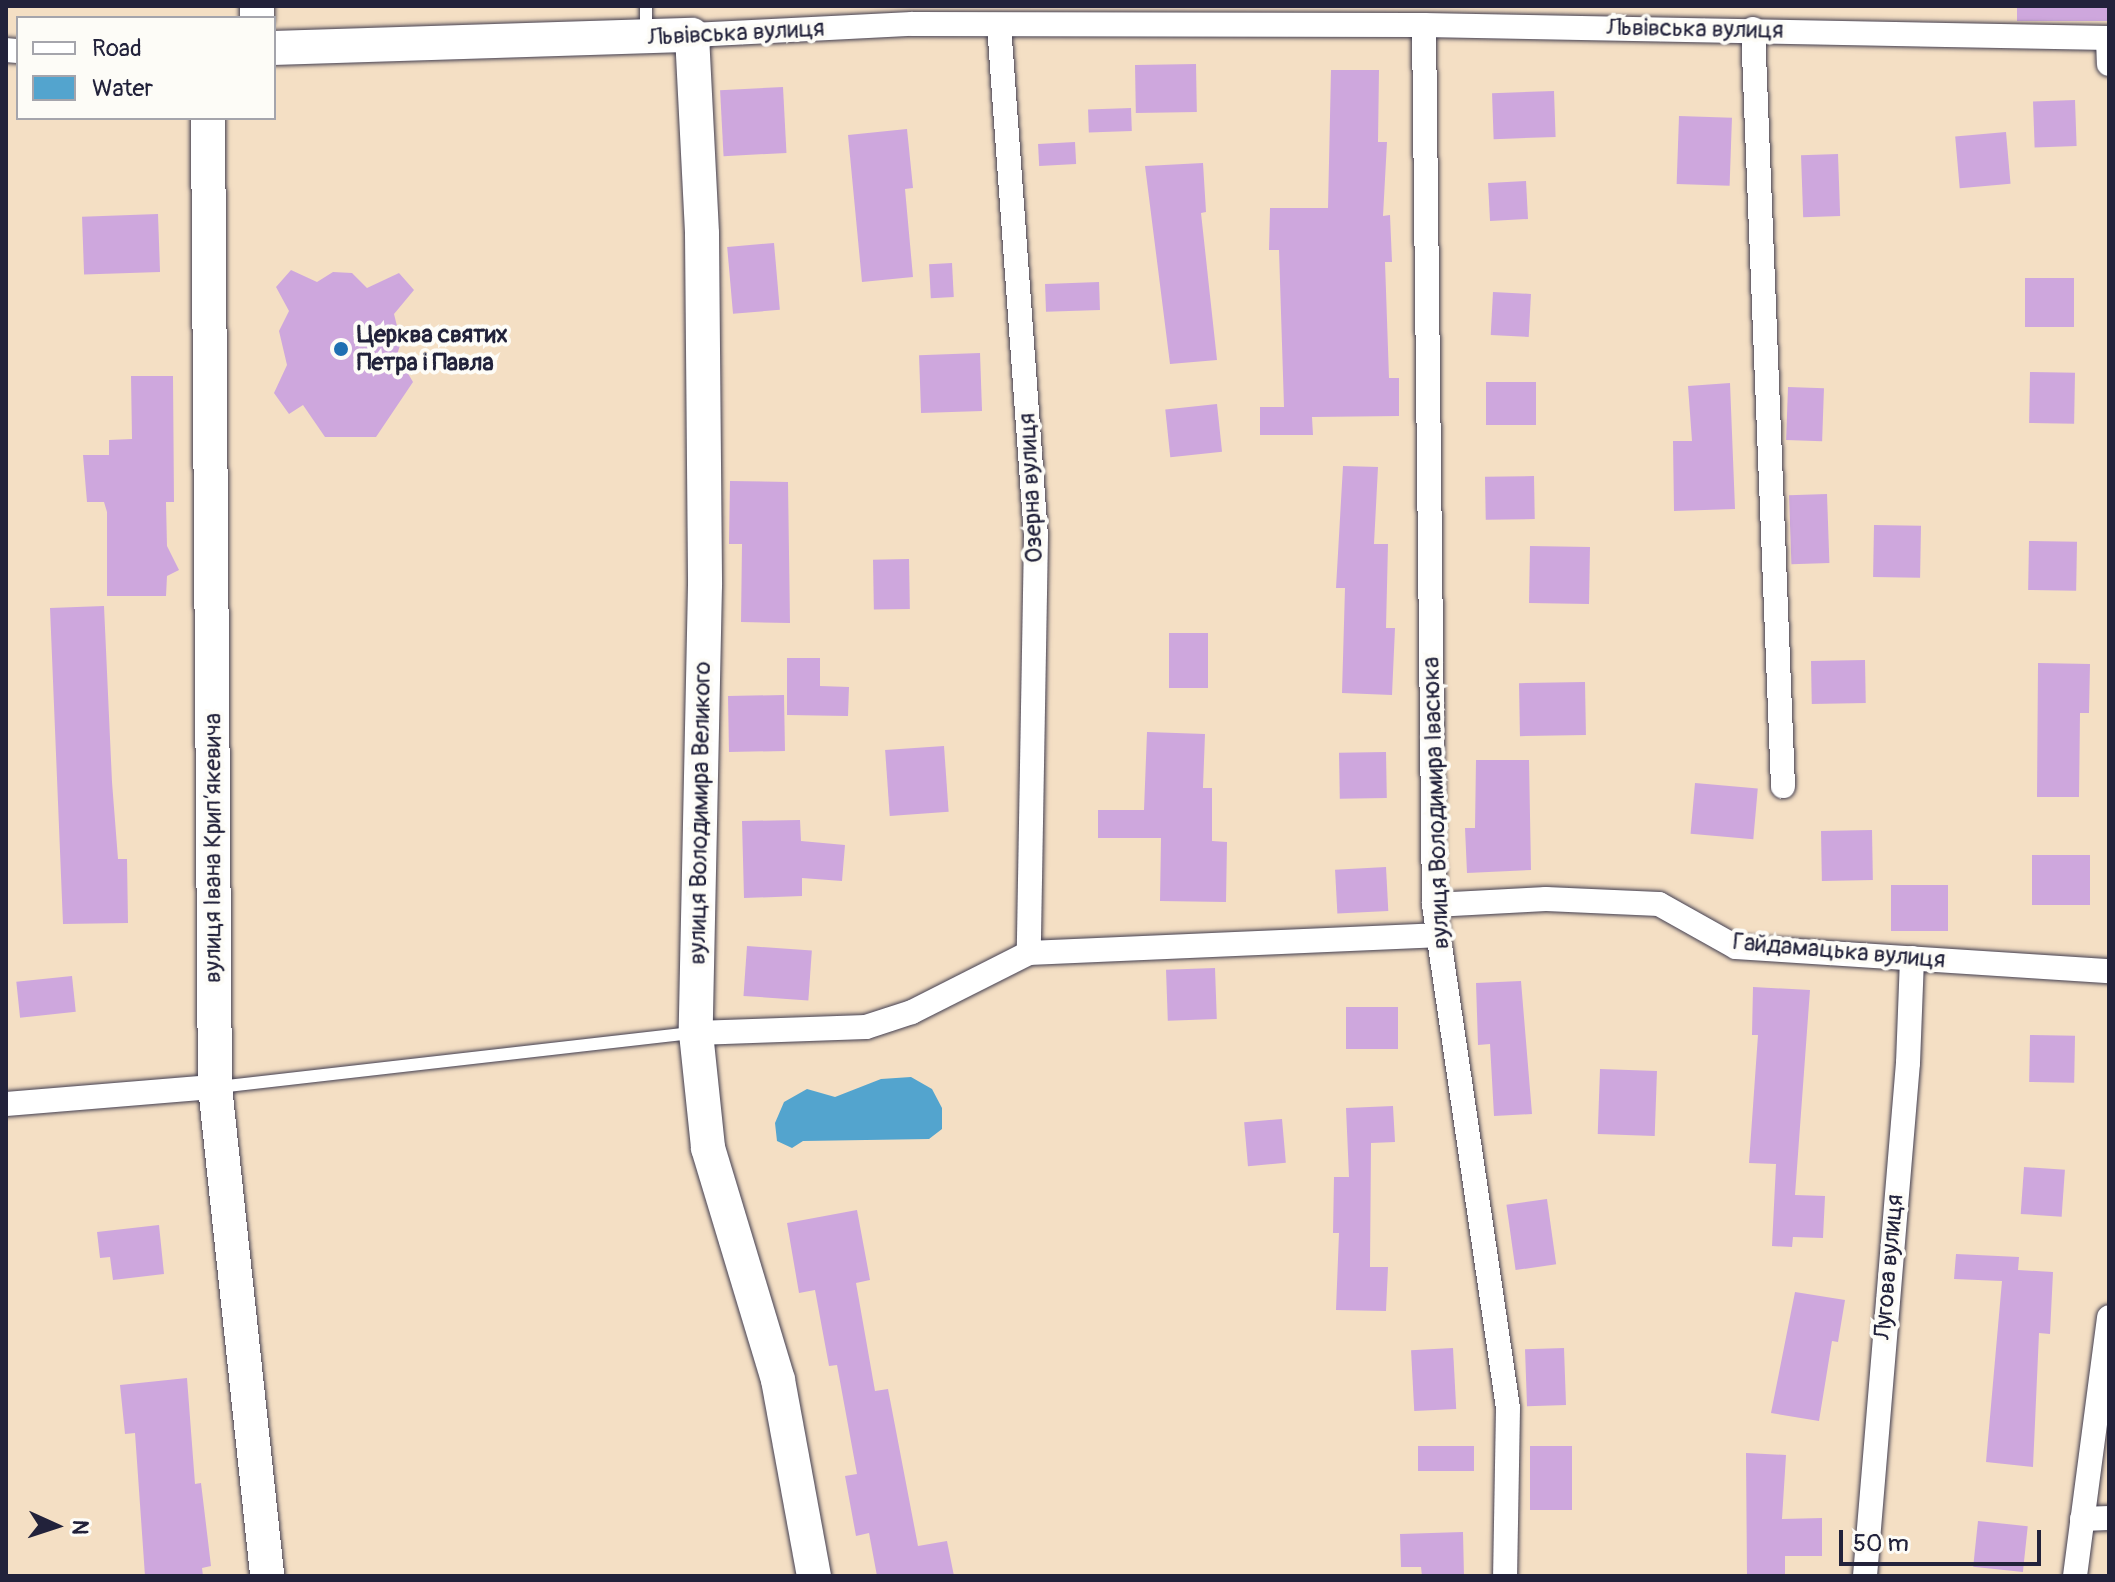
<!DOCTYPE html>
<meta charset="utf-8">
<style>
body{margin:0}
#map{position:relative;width:2115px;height:1582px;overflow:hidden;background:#f4dfc4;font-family:Pangolin,sans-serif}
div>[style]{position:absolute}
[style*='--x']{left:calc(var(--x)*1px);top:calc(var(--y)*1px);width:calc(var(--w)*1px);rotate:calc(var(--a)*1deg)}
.water>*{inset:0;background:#53a4ce}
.building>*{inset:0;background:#cea7dd;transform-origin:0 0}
.roads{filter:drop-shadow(0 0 2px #423e50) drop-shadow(0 0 2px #423e50)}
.lane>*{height:12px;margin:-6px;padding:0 6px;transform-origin:6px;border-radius:6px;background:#fff}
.street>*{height:24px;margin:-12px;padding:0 12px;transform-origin:12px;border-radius:12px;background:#fff}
.secondary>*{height:34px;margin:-17px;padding:0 17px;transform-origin:17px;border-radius:17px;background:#fff}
.dots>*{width:22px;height:22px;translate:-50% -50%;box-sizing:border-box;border:4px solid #fdfcf7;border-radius:50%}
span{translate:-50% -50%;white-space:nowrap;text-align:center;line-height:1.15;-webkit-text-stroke:8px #fdfcf7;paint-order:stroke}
.street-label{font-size:24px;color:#22223b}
.poi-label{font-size:24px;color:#22223b;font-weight:700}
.left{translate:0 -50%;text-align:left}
.frame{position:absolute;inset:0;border:8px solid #22223b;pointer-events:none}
.legend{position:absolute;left:16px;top:16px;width:260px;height:104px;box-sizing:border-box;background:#fdfcf7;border:2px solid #a5a5ac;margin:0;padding:10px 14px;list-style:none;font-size:24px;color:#22223b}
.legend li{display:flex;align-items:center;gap:16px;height:40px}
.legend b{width:40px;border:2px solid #a5a5ac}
.north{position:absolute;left:16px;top:1486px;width:80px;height:80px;-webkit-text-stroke:6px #fdfcf7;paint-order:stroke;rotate:93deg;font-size:22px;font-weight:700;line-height:32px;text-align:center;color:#22223b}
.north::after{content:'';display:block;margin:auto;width:28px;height:36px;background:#22223b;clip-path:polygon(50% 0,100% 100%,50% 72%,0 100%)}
.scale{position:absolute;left:1839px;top:1530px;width:202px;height:36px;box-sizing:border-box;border:4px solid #22223b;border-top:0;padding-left:10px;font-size:24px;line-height:28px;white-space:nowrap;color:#22223b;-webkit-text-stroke:6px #fdfcf7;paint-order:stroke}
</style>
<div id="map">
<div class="water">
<i style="clip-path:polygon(911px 1077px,932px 1089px,942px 1108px,942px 1129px,929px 1139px,803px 1141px,792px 1148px,777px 1141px,775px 1123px,784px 1102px,807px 1089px,835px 1097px,881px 1079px)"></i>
</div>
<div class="building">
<i style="left:2017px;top:6px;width:92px;height:15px"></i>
<i style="left:1196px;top:64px;width:48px;height:61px;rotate:89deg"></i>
<i style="clip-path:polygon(1331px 70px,1379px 70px,1378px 142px,1387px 142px,1383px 216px,1390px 215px,1392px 262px,1385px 262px,1389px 378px,1399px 378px,1399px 416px,1312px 417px,1313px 435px,1260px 435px,1260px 407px,1284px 407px,1279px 250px,1269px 250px,1270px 208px,1328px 208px)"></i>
<i style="left:783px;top:87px;width:66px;height:63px;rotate:87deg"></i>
<i style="left:1554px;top:91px;width:46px;height:62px;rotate:88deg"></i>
<i style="left:2075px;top:100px;width:46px;height:42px;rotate:88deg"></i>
<i style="left:1131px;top:108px;width:23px;height:43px;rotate:88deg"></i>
<i style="left:1679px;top:116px;width:53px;height:68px;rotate:2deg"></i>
<i style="clip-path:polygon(907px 129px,913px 188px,905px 189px,913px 277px,862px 282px,848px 135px)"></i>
<i style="left:2006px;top:132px;width:52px;height:51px;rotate:85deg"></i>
<i style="left:1075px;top:142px;width:22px;height:37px;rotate:87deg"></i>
<i style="left:1838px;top:154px;width:62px;height:37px;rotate:88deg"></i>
<i style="clip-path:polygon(1203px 163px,1206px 212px,1201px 213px,1217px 360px,1170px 364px,1145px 166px)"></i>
<i style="left:1526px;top:181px;width:38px;height:38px;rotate:87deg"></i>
<i style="left:158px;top:214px;width:58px;height:76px;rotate:88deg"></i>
<i style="left:774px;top:243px;width:67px;height:47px;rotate:85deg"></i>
<i style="left:952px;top:263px;width:34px;height:23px;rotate:87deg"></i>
<i style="clip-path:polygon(291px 270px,317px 282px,333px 272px,352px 273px,367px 288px,399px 273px,414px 290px,394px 314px,401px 342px,397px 355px,413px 382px,376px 437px,325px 437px,303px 405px,289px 414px,274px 393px,287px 365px,279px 331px,289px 311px,276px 287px)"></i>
<i style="left:2074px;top:278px;width:49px;height:49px;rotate:90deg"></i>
<i style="left:1099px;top:282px;width:28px;height:54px;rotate:88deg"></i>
<i style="left:1493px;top:292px;width:38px;height:43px;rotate:3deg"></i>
<i style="left:980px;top:353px;width:58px;height:61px;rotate:88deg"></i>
<i style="left:2030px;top:372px;width:45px;height:51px;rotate:1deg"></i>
<i style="clip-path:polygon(131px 376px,173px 376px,174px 502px,166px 502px,167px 546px,179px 570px,167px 576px,166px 596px,107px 596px,107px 512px,104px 502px,87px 502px,83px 455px,109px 455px,109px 440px,132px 439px)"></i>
<i style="left:1486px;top:382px;width:50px;height:43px"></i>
<i style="clip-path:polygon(1730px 383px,1735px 509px,1674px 511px,1673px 441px,1692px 441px,1688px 386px)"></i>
<i style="left:1788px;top:387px;width:36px;height:53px;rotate:2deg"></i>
<i style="left:1217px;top:404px;width:48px;height:52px;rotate:84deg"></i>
<i style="clip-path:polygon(1343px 466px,1378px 467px,1374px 544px,1388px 544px,1386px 628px,1395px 628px,1392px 695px,1342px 693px,1345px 588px,1336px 588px)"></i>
<i style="left:1534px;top:476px;width:43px;height:49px;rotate:89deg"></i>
<i style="clip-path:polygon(730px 481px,788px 482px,790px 623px,741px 622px,742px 544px,729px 544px)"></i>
<i style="left:1827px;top:494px;width:69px;height:38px;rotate:88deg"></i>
<i style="left:1874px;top:525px;width:47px;height:52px;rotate:1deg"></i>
<i style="left:2029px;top:541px;width:48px;height:49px;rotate:1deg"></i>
<i style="left:1530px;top:546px;width:60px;height:57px;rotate:1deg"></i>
<i style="left:909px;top:559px;width:50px;height:36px;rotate:89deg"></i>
<i style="clip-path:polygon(104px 606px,112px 782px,118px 859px,127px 859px,128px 923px,63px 924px,50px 608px)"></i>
<i style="left:1169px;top:633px;width:39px;height:55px"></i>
<i style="clip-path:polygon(787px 658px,820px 658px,820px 686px,849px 687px,848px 716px,787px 715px)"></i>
<i style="left:1865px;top:660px;width:43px;height:54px;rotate:89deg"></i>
<i style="clip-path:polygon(2038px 663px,2090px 664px,2089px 713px,2080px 713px,2079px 797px,2037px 797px)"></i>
<i style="left:1585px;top:682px;width:53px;height:66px;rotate:89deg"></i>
<i style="left:784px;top:695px;width:56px;height:56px;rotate:89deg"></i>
<i style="clip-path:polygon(1147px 732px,1205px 734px,1203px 788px,1212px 788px,1212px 841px,1227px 842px,1226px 902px,1160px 901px,1161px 838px,1098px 838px,1098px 810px,1144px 810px)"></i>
<i style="left:944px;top:746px;width:66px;height:59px;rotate:86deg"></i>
<i style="left:1386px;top:752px;width:46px;height:47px;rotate:89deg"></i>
<i style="clip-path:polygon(1476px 760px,1529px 760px,1531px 870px,1467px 873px,1465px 828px,1475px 828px)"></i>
<i style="left:1695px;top:783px;width:63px;height:51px;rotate:5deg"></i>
<i style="clip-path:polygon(800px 820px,801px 841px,845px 845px,842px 881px,802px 878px,802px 896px,744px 898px,742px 821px)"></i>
<i style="left:1872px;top:830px;width:50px;height:51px;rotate:89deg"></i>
<i style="left:2032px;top:855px;width:58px;height:50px"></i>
<i style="left:1386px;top:867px;width:44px;height:51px;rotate:87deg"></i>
<i style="left:1891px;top:885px;width:57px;height:46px"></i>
<i style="left:747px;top:946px;width:65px;height:50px;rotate:4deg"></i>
<i style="left:1215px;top:968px;width:51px;height:49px;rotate:88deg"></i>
<i style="left:72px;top:976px;width:36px;height:56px;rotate:84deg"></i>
<i style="clip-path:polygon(1521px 981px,1532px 1114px,1494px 1116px,1490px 1044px,1478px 1045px,1476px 983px)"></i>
<i style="clip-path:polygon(1753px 987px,1810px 990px,1795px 1195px,1825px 1196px,1823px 1238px,1793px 1237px,1792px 1247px,1772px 1246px,1776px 1164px,1749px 1163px,1758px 1035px,1752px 1035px)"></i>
<i style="left:1346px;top:1007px;width:52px;height:42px"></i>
<i style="left:2030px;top:1035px;width:45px;height:47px;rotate:1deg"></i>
<i style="left:1600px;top:1069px;width:57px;height:65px;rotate:2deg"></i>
<i style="clip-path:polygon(1393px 1106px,1395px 1142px,1371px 1143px,1370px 1267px,1388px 1267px,1386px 1311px,1336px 1310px,1339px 1233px,1333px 1233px,1334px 1177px,1349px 1177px,1346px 1108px)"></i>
<i style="left:1282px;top:1119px;width:44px;height:38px;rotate:85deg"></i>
<i style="left:2024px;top:1167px;width:41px;height:47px;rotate:4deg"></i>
<i style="left:1547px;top:1199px;width:66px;height:41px;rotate:82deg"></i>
<i style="clip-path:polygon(857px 1210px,870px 1280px,856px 1283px,875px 1391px,888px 1389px,918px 1546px,947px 1541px,954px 1576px,877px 1576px,869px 1533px,856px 1536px,845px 1476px,857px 1474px,837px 1365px,829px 1366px,815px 1290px,799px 1293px,787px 1223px)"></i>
<i style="clip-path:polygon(159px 1225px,164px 1274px,113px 1280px,110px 1257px,100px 1258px,97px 1232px)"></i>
<i style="clip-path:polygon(1956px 1254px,2019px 1257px,2018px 1270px,2053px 1272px,2050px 1334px,2039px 1333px,2033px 1467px,1986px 1462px,2002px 1281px,1954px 1279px)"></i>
<i style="clip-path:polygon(1795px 1292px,1845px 1300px,1838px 1342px,1832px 1341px,1819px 1421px,1771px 1413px)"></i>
<i style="left:1453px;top:1348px;width:61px;height:42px;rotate:87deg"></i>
<i style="left:1564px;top:1348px;width:57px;height:39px;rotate:88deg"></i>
<i style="clip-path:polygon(187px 1378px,195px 1484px,201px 1483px,211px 1566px,202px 1568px,203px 1576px,145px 1576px,135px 1433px,125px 1434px,120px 1385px)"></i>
<i style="left:1418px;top:1446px;width:56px;height:25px"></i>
<i style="left:1530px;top:1446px;width:42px;height:64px"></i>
<i style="clip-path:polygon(1746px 1453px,1786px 1455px,1782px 1519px,1822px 1518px,1822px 1556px,1785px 1556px,1785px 1576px,1747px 1576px)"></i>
<i style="left:1978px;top:1521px;width:50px;height:46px;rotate:6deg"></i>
<i style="clip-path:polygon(1463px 1532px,1464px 1576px,1422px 1576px,1421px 1567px,1401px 1567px,1400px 1534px)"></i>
</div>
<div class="roads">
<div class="lane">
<i style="--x:646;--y:35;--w:29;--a:-90"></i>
<i style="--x:218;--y:1087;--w:477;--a:-6.5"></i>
</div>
<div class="street">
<i style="--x:999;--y:25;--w:512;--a:85.86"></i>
<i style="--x:1036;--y:536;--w:417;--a:91"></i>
<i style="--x:1424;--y:25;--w:880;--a:89.35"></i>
<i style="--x:1434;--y:905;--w:508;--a:81.63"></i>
<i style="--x:1508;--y:1408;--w:168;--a:91"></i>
<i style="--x:1753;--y:29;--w:758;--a:87.73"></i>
<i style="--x:692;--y:35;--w:220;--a:-2.9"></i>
<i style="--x:912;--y:24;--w:512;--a:0.11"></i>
<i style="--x:1424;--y:25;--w:685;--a:1.09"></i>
<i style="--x:2108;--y:38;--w:26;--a:88"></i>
<i style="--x:6;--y:50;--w:12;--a:5"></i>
<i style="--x:1434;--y:905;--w:112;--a:-3.1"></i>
<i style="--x:1546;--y:899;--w:113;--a:2.5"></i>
<i style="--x:1659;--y:904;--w:88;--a:29.2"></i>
<i style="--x:1736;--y:947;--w:374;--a:3.7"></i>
<i style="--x:696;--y:1033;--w:170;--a:-2"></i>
<i style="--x:866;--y:1027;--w:48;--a:-18.1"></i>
<i style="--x:912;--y:1012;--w:131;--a:-26.8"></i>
<i style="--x:1029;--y:953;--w:407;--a:-2.5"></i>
<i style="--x:6;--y:1104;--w:210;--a:-4.7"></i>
<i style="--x:2082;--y:1519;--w:27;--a:-2"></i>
<i style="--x:1865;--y:1576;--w:515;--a:-85.21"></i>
<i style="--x:1908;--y:1063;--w:105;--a:-87.8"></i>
<i style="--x:2075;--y:1576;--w:261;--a:-82.5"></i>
</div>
<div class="secondary">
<i style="--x:257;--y:6;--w:12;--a:90"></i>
<i style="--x:274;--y:48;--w:418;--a:-1.8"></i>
<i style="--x:692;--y:35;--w:199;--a:87.1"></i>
<i style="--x:702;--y:234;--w:351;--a:89.5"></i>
<i style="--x:705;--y:585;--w:448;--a:91.2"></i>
<i style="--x:696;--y:1033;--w:116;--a:84"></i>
<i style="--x:708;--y:1148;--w:242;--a:73.2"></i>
<i style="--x:778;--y:1380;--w:199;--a:79.6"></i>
<i style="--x:208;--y:118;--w:969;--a:89.59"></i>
<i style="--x:215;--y:1087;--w:492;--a:83.9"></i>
</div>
</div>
<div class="dots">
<i style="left:341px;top:349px;background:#1f6fb2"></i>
</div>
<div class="street-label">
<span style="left:1695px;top:29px;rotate:1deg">Львівська вулиця</span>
<span style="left:736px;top:33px;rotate:-3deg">Львівська вулиця</span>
<span style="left:1031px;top:488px;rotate:-93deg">Озерна вулиця</span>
<span style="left:1436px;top:803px;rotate:-92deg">вулиця Володимира Івасюка</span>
<span style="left:700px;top:813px;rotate:-89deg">вулиця Володимира Великого</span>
<span style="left:213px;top:848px;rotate:-90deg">вулиця Івана Крипʼякевича</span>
<span style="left:1839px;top:951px;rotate:5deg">Гайдамацька вулиця</span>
<span style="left:1889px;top:1267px;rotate:-85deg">Лугова вулиця</span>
</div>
<div class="poi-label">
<span class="left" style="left:357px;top:349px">Церква святих<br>Петра і Павла</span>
</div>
<div class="frame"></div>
<ul class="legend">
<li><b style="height:10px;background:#fff"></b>Road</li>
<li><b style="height:22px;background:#53a4ce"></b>Water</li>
</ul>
<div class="north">N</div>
<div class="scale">50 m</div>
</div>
